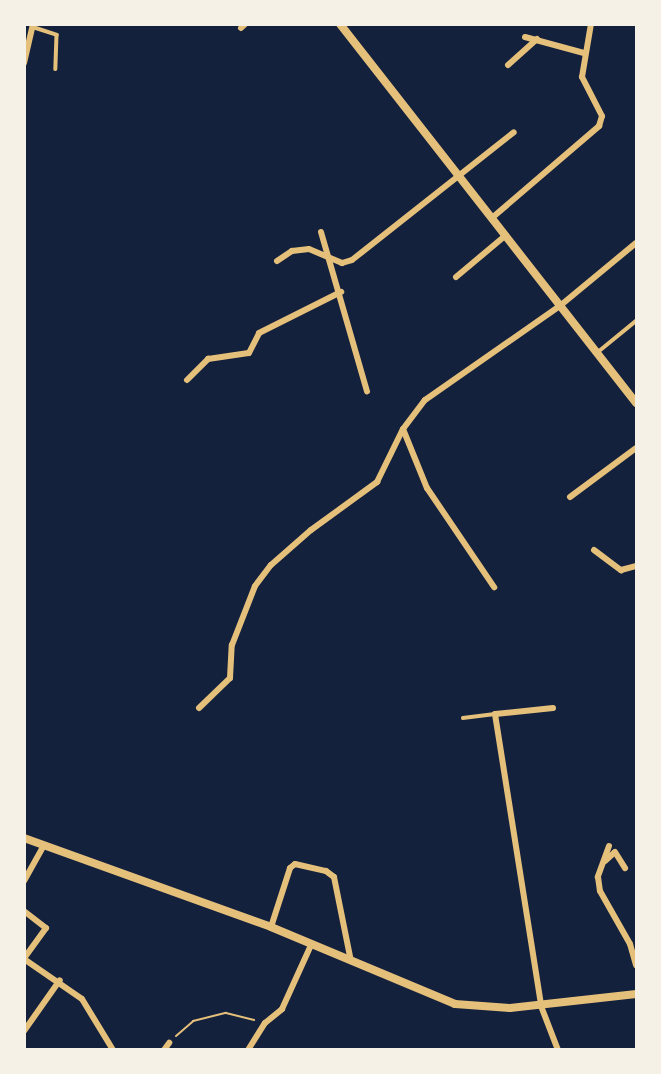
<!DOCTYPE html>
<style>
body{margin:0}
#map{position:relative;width:661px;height:1074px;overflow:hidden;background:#14213d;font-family:Bitter,serif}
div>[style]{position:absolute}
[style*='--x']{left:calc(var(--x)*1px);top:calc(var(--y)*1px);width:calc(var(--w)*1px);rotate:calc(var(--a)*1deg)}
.path>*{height:2px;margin:-1px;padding:0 1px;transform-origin:1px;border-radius:1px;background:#e5c07b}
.service>*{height:3.5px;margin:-1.75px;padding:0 1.75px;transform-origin:1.75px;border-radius:1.75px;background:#e5c07b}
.minor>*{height:6px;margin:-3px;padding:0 3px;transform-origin:3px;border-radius:3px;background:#e5c07b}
.tertiary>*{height:8px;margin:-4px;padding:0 4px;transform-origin:4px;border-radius:4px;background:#e5c07b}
span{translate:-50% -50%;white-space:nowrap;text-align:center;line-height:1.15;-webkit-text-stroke:5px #f6f1e7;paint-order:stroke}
.frame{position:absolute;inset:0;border:26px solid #f6f1e7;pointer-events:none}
</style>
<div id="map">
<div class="path">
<i style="--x:176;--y:1036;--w:23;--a:-41"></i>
<i style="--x:193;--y:1021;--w:34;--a:-14"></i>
<i style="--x:226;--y:1013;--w:29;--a:14"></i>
</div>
<div class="service">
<i style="--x:33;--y:27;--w:25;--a:18"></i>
<i style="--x:57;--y:35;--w:34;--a:92"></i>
<i style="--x:598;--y:352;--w:49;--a:-39.2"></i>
<i style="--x:463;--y:718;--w:32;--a:-7"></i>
</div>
<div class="minor">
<i style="--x:241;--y:28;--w:6;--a:-45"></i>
<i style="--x:525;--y:37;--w:61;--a:15.2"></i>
<i style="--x:24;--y:63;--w:40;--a:-77"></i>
<i style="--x:508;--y:65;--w:39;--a:-42"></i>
<i style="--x:493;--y:217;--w:140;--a:-40.6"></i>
<i style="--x:599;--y:126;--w:10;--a:-73"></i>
<i style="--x:602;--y:116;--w:44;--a:-117.1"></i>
<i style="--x:582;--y:77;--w:54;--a:-80.4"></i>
<i style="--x:321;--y:232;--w:166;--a:73.9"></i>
<i style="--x:277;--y:261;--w:18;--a:-34"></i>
<i style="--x:292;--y:251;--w:17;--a:-7"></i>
<i style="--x:309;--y:249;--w:36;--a:23"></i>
<i style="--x:342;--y:263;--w:10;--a:-17"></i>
<i style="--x:352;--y:260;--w:206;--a:-38.3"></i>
<i style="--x:456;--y:277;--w:65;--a:-40"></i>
<i style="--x:187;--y:380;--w:30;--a:-45"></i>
<i style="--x:208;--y:359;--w:41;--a:-8.3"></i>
<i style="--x:249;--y:353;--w:22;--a:-63"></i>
<i style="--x:259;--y:333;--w:92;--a:-26.6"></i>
<i style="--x:403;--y:429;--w:64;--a:67.9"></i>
<i style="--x:427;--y:488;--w:120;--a:55.9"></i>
<i style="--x:570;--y:497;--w:82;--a:-36.6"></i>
<i style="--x:594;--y:550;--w:34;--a:37"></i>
<i style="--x:621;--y:570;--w:16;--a:-15"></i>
<i style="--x:199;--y:708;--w:43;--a:-44.1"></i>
<i style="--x:230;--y:678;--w:33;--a:-87"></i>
<i style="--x:232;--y:645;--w:63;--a:-68.7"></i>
<i style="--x:255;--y:586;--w:26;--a:-53"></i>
<i style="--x:271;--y:565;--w:53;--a:-41.2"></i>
<i style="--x:311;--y:530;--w:82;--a:-36"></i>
<i style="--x:377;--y:482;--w:59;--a:-63.9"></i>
<i style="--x:403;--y:429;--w:36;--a:-53"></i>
<i style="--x:425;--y:400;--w:166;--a:-34.9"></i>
<i style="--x:561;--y:305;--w:97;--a:-39.6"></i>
<i style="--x:553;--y:708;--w:58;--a:174.1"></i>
<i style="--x:495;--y:714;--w:296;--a:81"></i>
<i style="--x:541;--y:1006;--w:47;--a:68.9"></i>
<i style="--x:609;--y:846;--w:33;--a:110"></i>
<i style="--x:598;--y:877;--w:14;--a:82"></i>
<i style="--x:600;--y:891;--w:61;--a:60.5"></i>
<i style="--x:630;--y:944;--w:22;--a:74"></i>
<i style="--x:605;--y:861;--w:13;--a:-42"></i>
<i style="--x:615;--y:852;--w:19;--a:58"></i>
<i style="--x:24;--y:881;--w:41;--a:-60.9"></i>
<i style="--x:24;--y:911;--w:28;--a:38"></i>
<i style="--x:46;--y:928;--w:37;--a:126"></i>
<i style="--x:271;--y:927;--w:62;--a:-72.1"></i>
<i style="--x:290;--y:868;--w:6;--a:-39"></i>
<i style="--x:295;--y:864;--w:32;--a:13"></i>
<i style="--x:326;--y:871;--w:10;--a:37"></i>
<i style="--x:334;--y:877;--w:86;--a:78.6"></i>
<i style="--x:24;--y:959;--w:70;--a:34.6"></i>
<i style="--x:82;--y:999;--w:60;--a:58.7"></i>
<i style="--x:24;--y:1031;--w:62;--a:-54.8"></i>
<i style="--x:164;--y:1050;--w:9;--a:-54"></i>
<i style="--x:248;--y:1050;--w:32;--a:-58"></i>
<i style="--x:265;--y:1023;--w:22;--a:-39"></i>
<i style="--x:282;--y:1009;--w:72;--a:-65.6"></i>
</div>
<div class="tertiary">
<i style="--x:340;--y:24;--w:481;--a:52"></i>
<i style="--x:24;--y:838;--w:263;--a:19.8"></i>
<i style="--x:271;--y:927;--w:199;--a:22.7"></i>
<i style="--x:455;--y:1004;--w:55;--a:4.2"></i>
<i style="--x:510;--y:1008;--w:127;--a:-6.3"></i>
</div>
<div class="frame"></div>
</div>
